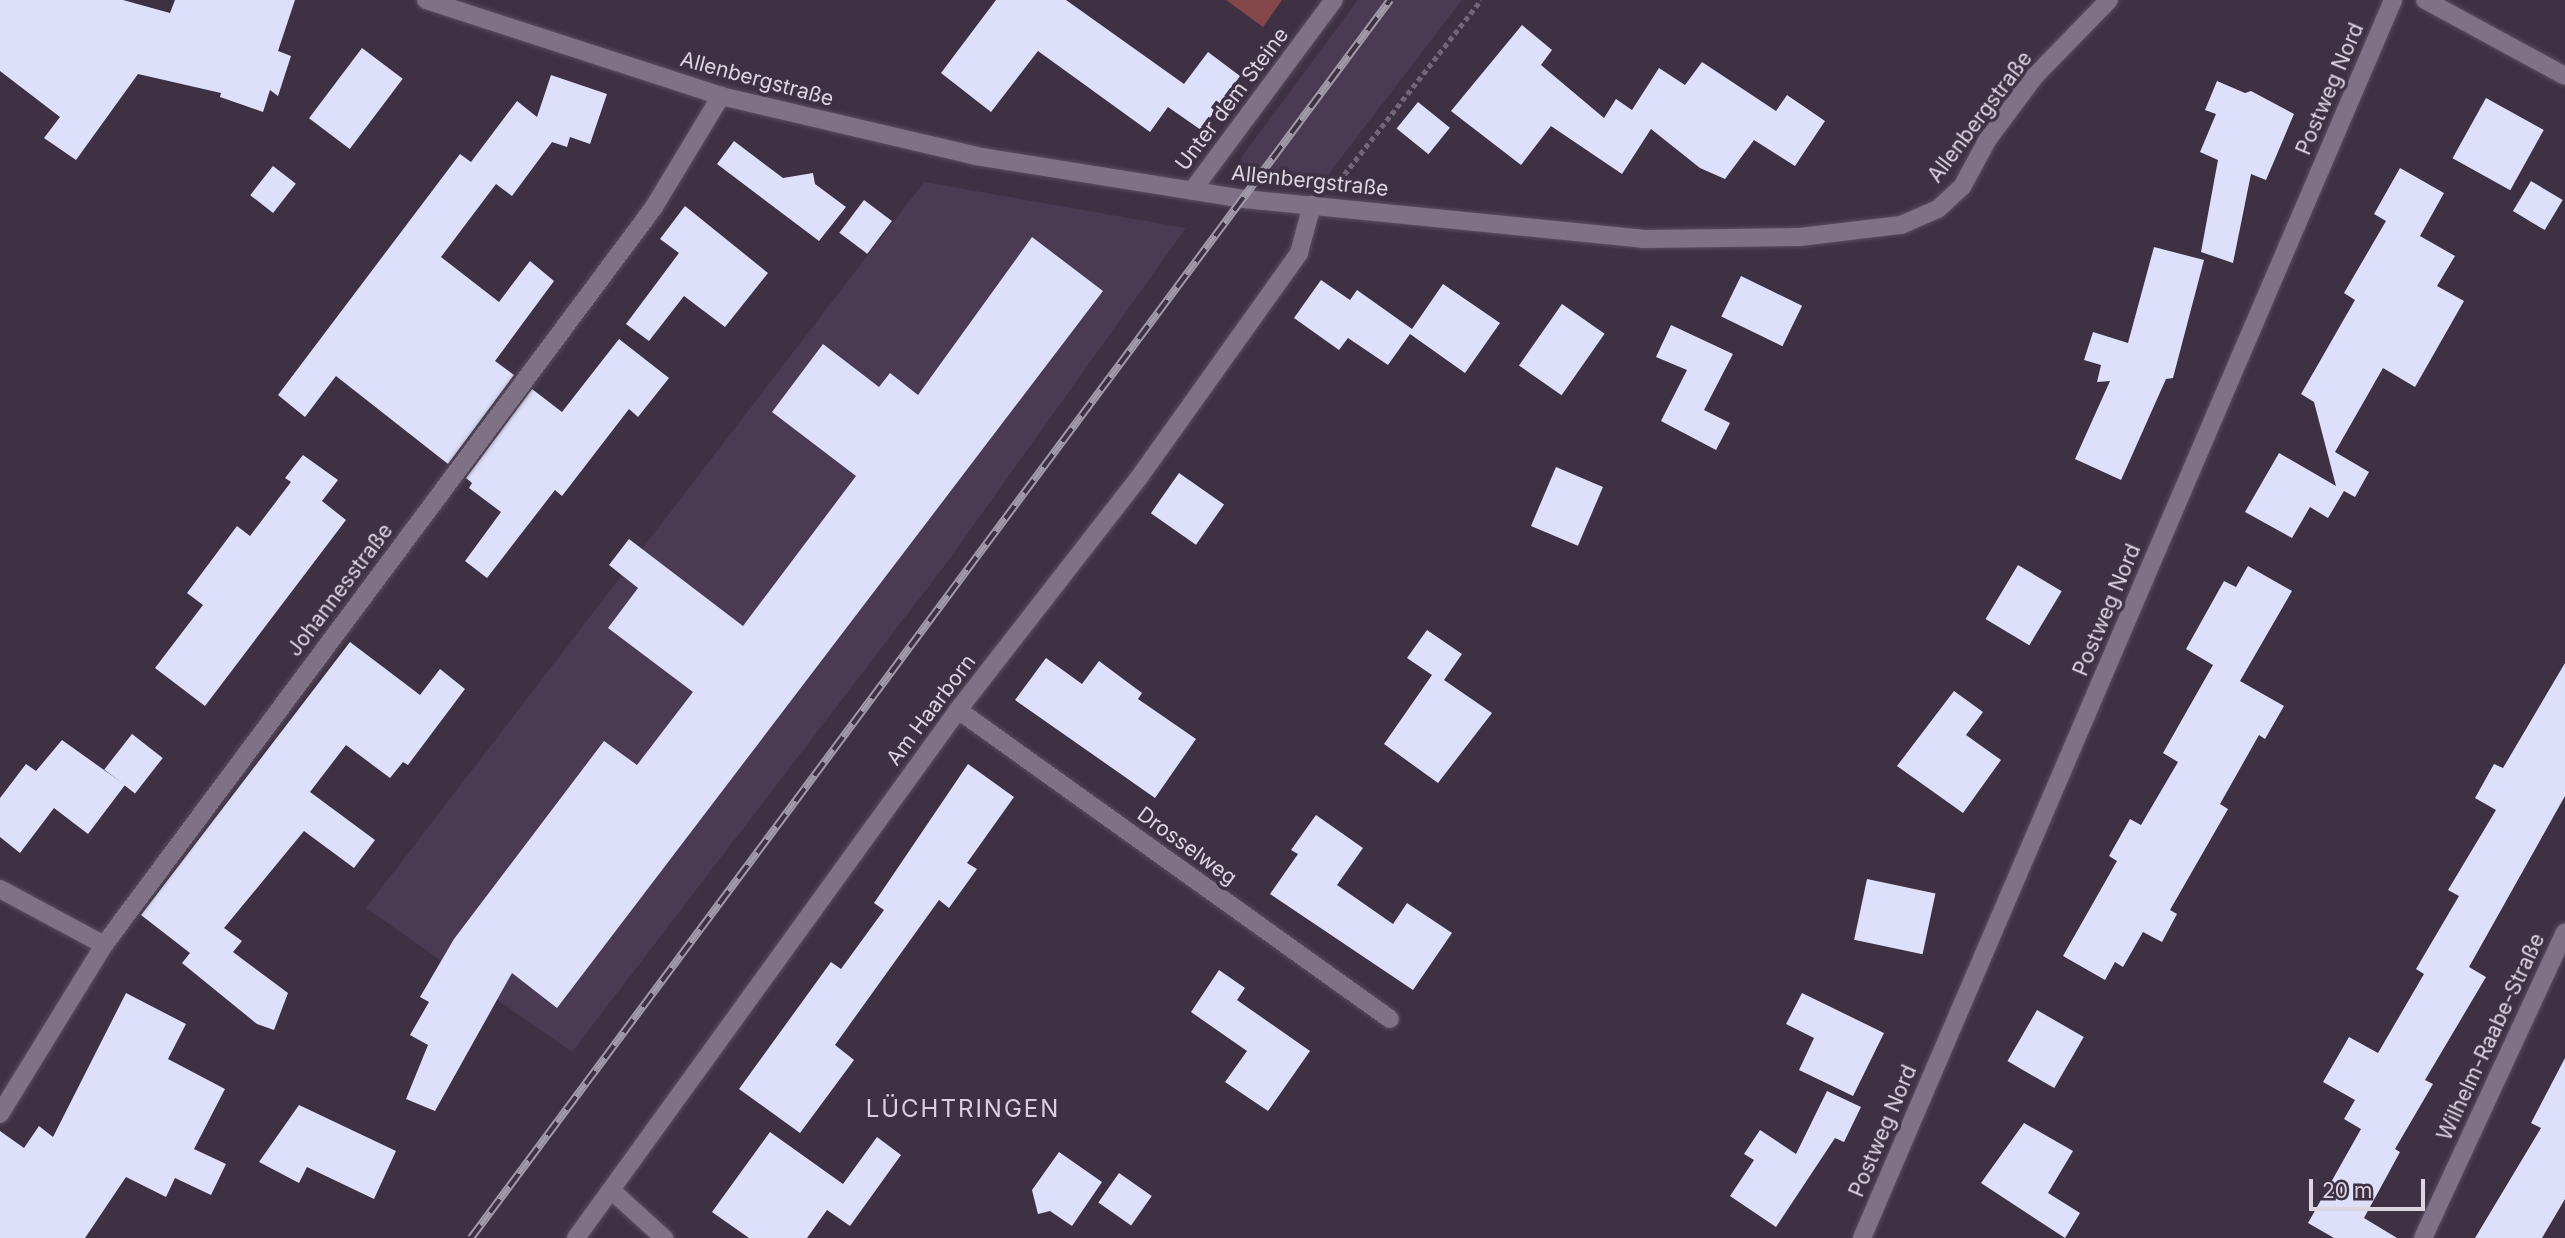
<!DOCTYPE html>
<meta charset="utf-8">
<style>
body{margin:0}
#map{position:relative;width:2565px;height:1238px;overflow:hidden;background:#3e3144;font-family:Inter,sans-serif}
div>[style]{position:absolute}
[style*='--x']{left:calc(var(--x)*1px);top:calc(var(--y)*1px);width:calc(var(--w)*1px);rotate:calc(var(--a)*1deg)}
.built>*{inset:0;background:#4a3a53}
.green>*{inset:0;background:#85484a}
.building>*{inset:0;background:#dee0fb;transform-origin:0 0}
.path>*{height:4.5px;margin-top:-2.25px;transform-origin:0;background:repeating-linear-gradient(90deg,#716677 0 5px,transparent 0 8.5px)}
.roads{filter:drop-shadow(0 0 2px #584e5e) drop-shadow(0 0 2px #584e5e)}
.minor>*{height:18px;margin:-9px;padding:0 9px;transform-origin:9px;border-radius:9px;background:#7f7186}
.rail>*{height:8px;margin-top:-4px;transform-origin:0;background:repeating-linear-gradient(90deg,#3e3144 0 16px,#a299a8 0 32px);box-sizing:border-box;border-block:2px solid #a299a8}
span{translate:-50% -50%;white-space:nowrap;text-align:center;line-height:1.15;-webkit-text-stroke:7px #3e3144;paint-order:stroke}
.street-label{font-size:21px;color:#dcd5e1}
.quarter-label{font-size:24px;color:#dccde5;letter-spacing:2px}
.scale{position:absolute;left:2309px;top:1179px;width:116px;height:32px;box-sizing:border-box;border:4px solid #dcd5e1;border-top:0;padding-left:9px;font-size:21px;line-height:24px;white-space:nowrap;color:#dcd5e1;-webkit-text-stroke:5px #3e3144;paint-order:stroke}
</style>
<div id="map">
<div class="built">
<i style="clip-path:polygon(1358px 0,1462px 0,1321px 184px,1229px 174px)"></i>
<i style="clip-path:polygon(924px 182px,1186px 228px,945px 565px,572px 1052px,366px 908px)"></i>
</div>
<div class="green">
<i style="clip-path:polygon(1226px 0,1282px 0,1263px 27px)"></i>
</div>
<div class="building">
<i style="clip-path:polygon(0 0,123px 0,170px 13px,175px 0,295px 0,278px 51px,291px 56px,278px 96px,270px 90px,263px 112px,220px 97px,221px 93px,138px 74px,76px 160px,44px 138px,60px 117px,0 71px)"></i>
<i style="clip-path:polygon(996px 0,1066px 0,1184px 84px,1208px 52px,1240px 76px,1201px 130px,1168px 107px,1150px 132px,1038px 51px,991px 112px,941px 73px)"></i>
<i style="clip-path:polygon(1522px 25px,1552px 50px,1541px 65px,1604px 118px,1616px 99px,1632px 110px,1659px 68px,1685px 85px,1702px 62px,1776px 111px,1787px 95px,1825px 121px,1795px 166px,1754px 140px,1725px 179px,1700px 168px,1651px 129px,1622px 174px,1551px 126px,1521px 165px,1451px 111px)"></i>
<i style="left:362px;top:48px;width:51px;height:88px;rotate:37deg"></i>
<i style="clip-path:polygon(551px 75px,607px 94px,590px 144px,570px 137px,567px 147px,552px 142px,512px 196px,496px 184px,441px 257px,499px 302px,530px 261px,554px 281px,495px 361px,514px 375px,448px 464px,336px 376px,305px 417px,278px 395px,460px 154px,471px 162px,517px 101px,537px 117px)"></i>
<i style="clip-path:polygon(2217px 81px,2245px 93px,2251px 91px,2294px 114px,2266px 180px,2251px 174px,2233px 263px,2201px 252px,2218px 160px,2200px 152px,2216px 114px,2205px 110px)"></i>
<i style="left:2486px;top:98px;width:66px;height:69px;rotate:29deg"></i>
<i style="left:1418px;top:102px;width:41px;height:34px;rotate:39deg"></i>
<i style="clip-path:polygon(734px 141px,783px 178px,813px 173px,815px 184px,846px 207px,819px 241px,717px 164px)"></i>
<i style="left:273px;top:166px;width:29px;height:37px;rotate:38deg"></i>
<i style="clip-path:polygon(2400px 168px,2444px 193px,2420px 236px,2455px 256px,2437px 286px,2464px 301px,2415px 387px,2383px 368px,2335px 452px,2369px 472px,2355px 497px,2344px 491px,2328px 518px,2310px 507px,2292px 538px,2245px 512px,2279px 453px,2336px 486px,2314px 402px,2301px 394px,2355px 300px,2344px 293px,2386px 221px,2374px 214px)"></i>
<i style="left:2531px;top:181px;width:37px;height:35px;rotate:31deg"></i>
<i style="left:864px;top:200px;width:35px;height:41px;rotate:37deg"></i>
<i style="clip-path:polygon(685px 206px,768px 273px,725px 327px,684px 296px,649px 341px,626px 324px,679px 253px,660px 239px)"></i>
<i style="clip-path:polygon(1032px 237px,1103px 291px,557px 1008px,512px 973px,435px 1111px,406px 1099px,428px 1045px,410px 1035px,429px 1002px,420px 997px,454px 939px,604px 741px,637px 765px,693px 692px,608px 628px,638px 588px,609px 565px,629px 539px,743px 626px,856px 476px,772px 412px,823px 344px,879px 387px,890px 373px,918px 395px)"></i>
<i style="clip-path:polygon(2154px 247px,2204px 260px,2173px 378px,2166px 379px,2121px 480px,2075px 459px,2110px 381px,2097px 382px,2101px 365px,2084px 360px,2093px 332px,2128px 343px)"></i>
<i style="left:1741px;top:276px;width:68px;height:45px;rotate:26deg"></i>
<i style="clip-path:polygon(1321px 280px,1350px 300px,1357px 290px,1412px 329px,1443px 284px,1500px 323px,1465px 373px,1410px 334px,1388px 365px,1348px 338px,1339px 350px,1294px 318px)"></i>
<i style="left:1562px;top:304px;width:52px;height:75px;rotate:35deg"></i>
<i style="clip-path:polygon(1671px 325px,1733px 354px,1704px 410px,1730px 423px,1716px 450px,1661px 421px,1687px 370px,1656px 357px)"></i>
<i style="clip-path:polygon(619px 339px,669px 378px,638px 417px,629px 409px,562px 496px,555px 490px,487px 578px,465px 561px,501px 512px,469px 488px,472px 483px,466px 478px,532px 389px,562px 412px)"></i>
<i style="clip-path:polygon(303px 455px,338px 480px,322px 501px,346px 520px,205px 706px,155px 668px,203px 605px,187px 593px,237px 526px,250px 536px,291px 482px,285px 478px)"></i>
<i style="left:1556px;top:467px;width:51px;height:64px;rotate:23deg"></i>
<i style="left:1179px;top:473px;width:55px;height:49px;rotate:35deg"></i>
<i style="left:2018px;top:565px;width:51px;height:63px;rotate:31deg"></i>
<i style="clip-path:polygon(2248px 566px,2292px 591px,2240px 681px,2284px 706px,2265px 739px,2259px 735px,2220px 804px,2228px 809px,2170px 910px,2177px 914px,2162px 942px,2143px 932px,2123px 967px,2115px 962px,2105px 980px,2063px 956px,2117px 861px,2109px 856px,2130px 819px,2141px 825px,2178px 762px,2163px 753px,2213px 665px,2186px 649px,2224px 581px,2236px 587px)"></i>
<i style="clip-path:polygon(1427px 630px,1462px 654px,1444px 680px,1492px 713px,1438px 783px,1384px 744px,1432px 675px,1407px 658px)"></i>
<i style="clip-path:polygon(350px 642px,420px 695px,440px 669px,465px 689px,408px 765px,403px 762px,390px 778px,346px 745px,310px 792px,375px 840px,354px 868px,304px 831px,224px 928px,242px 941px,233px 952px,288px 993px,274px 1030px,257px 1024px,182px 963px,190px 953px,141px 915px)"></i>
<i style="clip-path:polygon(1046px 658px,1082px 684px,1099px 661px,1142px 693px,1138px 699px,1196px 739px,1155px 798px,1015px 700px)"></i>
<i style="clip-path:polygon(2565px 663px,2565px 796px,2469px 967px,2486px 977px,2425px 1080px,2433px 1084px,2395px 1149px,2400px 1152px,2364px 1218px,2397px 1238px,2334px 1238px,2308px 1223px,2361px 1129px,2344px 1119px,2355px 1100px,2323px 1082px,2349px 1037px,2378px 1053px,2424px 974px,2416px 969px,2459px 896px,2448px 890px,2496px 810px,2475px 798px,2494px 764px,2503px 768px)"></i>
<i style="clip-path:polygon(1954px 691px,1983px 712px,1966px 735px,2001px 760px,1963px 813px,1897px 766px)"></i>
<i style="left:132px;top:734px;width:39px;height:45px;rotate:38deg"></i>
<i style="clip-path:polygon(62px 740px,125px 785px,88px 834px,54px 808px,20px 853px,0 837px,0 798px,26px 764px,36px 771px)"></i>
<i style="clip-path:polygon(968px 764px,1014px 797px,967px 863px,977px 869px,949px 908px,939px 900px,835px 1045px,854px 1060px,800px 1133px,739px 1089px,831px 962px,841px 969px,884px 910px,874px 903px)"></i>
<i style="clip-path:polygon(1316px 815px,1363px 848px,1337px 885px,1393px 924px,1407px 903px,1452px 933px,1413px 990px,1270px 894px,1298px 854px,1291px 850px)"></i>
<i style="left:1867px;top:879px;width:70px;height:62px;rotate:12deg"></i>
<i style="clip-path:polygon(1219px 970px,1245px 988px,1237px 1000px,1310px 1051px,1268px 1111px,1225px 1082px,1247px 1051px,1191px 1012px)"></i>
<i style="clip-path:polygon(126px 993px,186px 1024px,168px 1059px,225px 1089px,194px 1149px,226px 1164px,211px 1195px,175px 1178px,166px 1197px,126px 1177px,85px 1238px,0 1238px,0 1131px,24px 1148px,39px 1126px,53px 1137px)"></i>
<i style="clip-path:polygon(1802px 993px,1884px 1033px,1853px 1096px,1799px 1070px,1814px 1038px,1786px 1024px)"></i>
<i style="left:2037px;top:1010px;width:54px;height:59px;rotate:30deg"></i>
<i style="clip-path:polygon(2565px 1058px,2565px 1199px,2542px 1238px,2475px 1238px,2541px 1128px,2531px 1123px)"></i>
<i style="clip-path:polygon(1827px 1091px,1861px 1107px,1844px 1142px,1835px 1138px,1776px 1227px,1730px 1196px,1754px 1160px,1744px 1154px,1760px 1130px,1796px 1154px)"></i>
<i style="clip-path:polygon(299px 1105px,396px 1151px,374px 1199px,307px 1167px,299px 1183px,259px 1162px)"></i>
<i style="clip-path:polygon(2024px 1123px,2073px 1151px,2048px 1193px,2080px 1213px,2065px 1238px,1981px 1183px)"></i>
<i style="clip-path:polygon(770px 1132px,843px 1184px,877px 1137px,901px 1155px,850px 1226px,827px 1210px,807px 1238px,749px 1238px,712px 1212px)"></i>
<i style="clip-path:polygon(1059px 1152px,1102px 1182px,1072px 1226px,1050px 1211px,1038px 1214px,1032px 1190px)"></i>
<i style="left:1119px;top:1173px;width:40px;height:36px;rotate:35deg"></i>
</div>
<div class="path">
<i style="--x:1339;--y:181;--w:230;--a:-51.9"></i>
</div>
<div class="roads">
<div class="minor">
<i style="--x:426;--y:0;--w:310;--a:18"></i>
<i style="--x:721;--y:96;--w:262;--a:13.2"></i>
<i style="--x:976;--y:156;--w:271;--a:9.1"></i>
<i style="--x:1244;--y:199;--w:401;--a:5.7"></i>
<i style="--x:1643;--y:239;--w:157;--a:-0.7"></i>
<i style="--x:1800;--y:237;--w:102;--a:-6.8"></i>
<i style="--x:1901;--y:225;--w:40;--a:-23.4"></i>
<i style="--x:1938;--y:209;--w:33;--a:-43"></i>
<i style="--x:1962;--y:187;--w:55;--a:-61.6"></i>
<i style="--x:1988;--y:139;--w:79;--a:-53.3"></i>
<i style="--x:2035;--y:76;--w:106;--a:-45.8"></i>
<i style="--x:2425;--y:0;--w:159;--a:28.5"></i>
<i style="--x:1192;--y:191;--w:238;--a:-53.4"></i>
<i style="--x:958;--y:710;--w:531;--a:35.58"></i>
<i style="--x:0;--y:889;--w:118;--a:28.3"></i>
<i style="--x:0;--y:1114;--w:198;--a:-58.4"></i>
<i style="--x:104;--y:945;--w:920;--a:-53.3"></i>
<i style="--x:654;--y:207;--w:130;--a:-58.9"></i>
<i style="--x:611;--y:1190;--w:72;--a:42.2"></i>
<i style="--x:576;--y:1238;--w:652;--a:-54.11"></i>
<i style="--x:958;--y:710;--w:293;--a:-52.1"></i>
<i style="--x:1138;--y:479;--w:277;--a:-54.5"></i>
<i style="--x:1299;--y:253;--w:50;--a:-74.8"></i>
<i style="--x:1862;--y:1238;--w:1347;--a:-66.78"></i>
<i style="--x:2423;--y:1238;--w:337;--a:-65.1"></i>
</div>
</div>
<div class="rail">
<i style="--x:471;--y:1238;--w:1542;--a:-53.41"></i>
</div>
<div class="street-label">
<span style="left:757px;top:79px;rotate:15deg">Allenbergstraße</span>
<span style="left:2330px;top:89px;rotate:-67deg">Postweg Nord</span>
<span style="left:1232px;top:99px;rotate:-53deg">Unter dem Steine</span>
<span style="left:1980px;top:117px;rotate:-53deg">Allenbergstraße</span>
<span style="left:1310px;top:181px;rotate:6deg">Allenbergstraße</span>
<span style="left:340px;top:590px;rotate:-53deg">Johannesstraße</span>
<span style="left:2107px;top:610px;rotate:-67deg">Postweg Nord</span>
<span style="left:931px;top:710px;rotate:-53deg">Am Haarborn</span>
<span style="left:1187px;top:846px;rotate:36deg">Drosselweg</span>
<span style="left:2491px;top:1037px;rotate:-65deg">Wilhelm-Raabe-Straße</span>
<span style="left:1883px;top:1131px;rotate:-67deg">Postweg Nord</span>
</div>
<div class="quarter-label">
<span style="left:963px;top:1109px">LÜCHTRINGEN</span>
</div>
<div class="scale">20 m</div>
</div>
